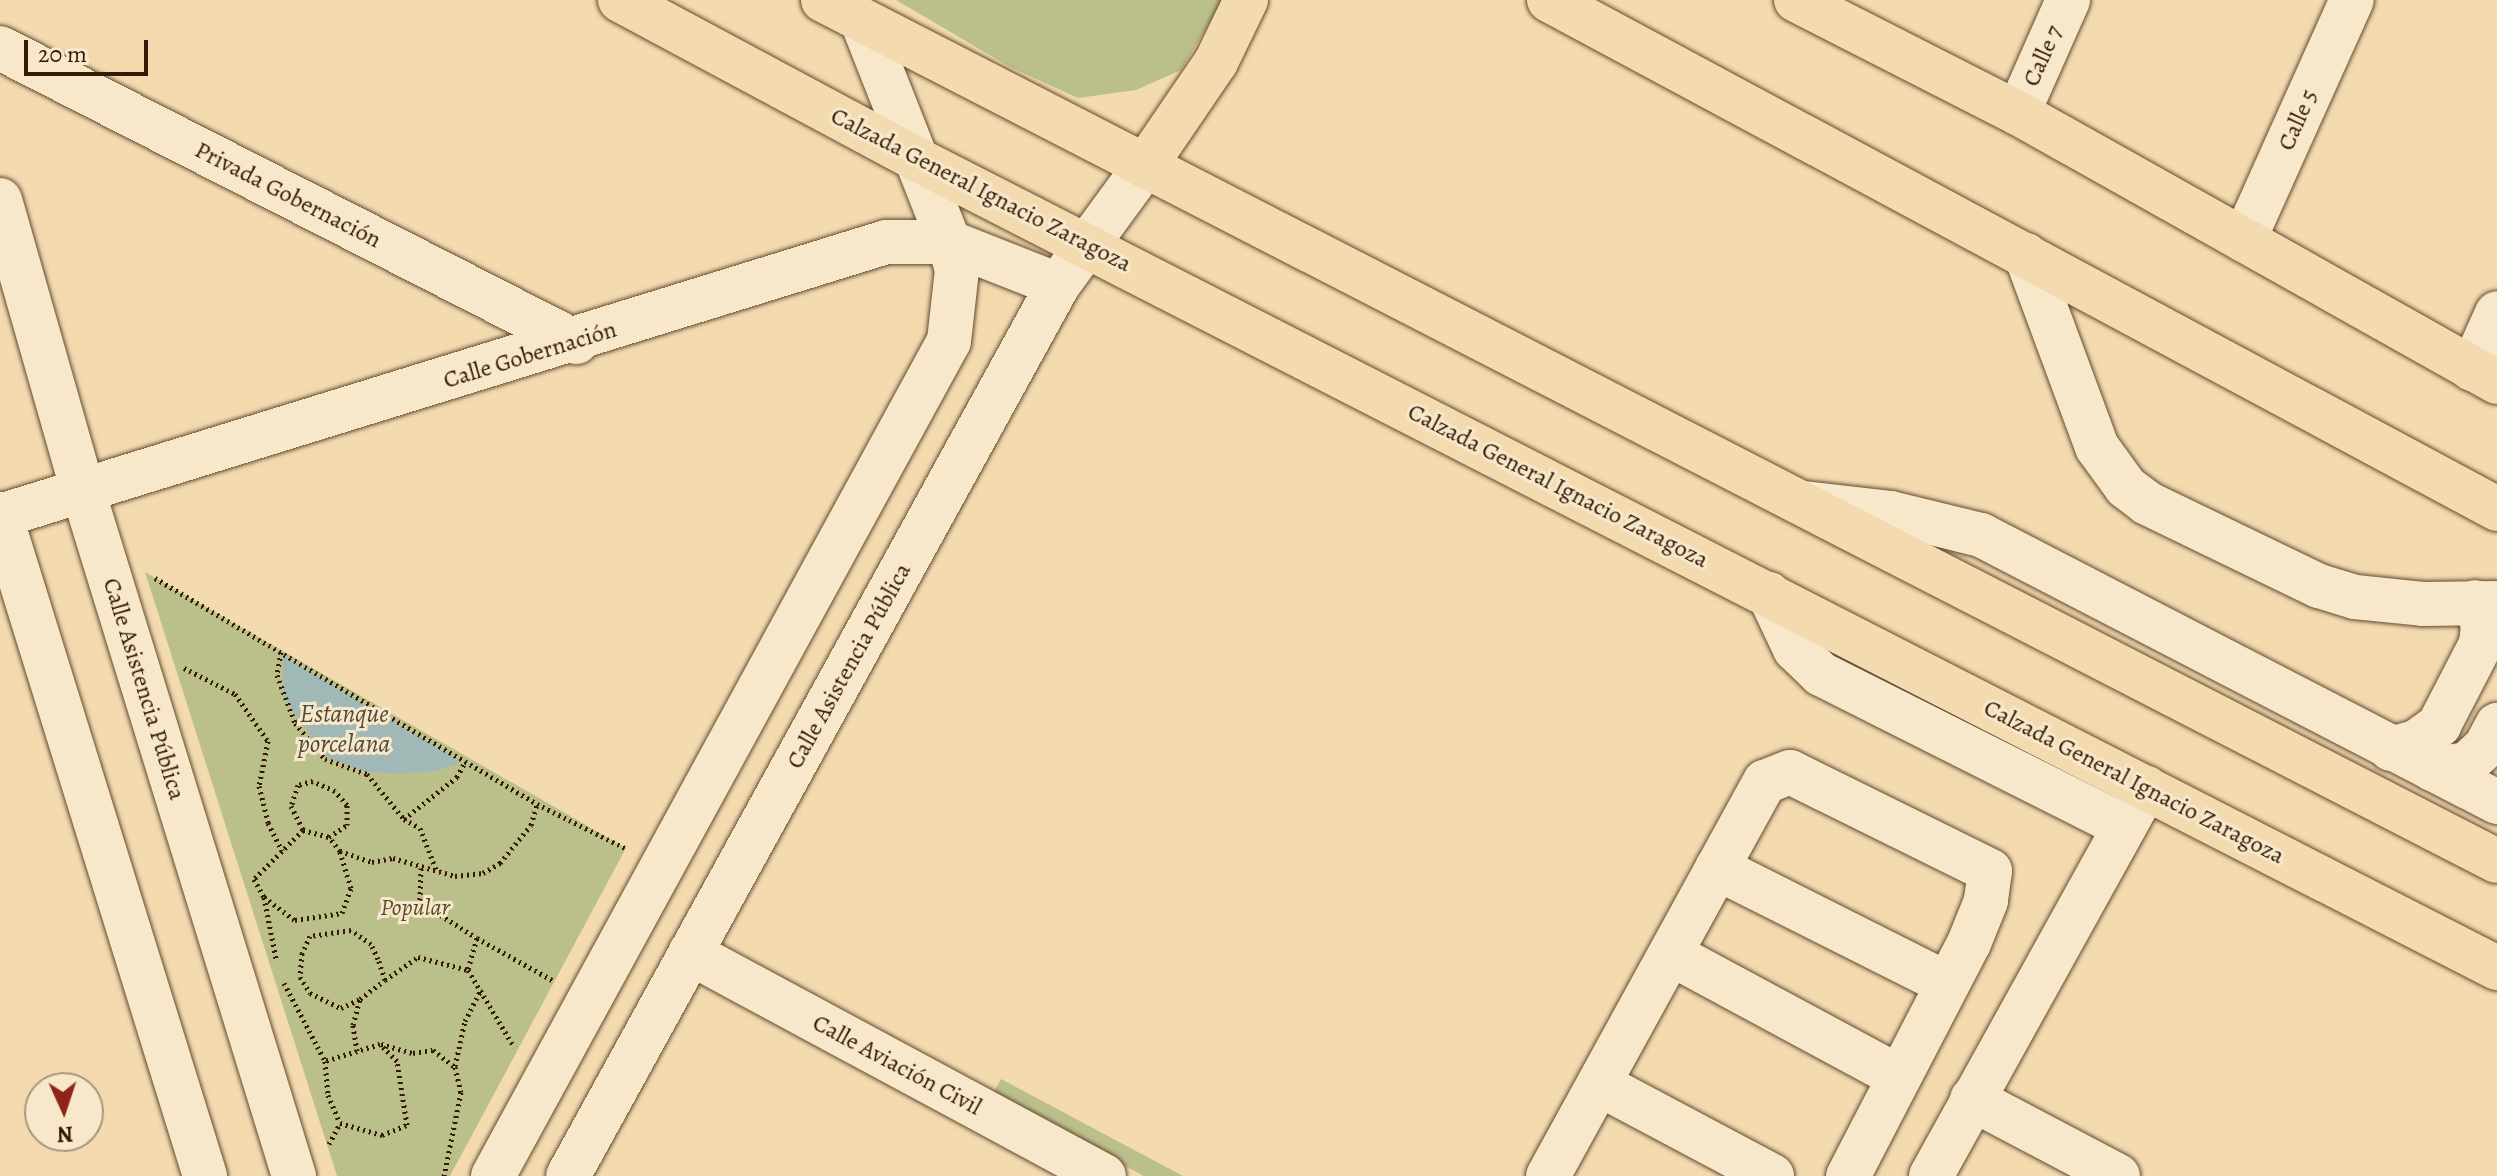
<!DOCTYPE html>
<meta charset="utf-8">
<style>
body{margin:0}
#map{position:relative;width:2497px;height:1176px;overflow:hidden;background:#f3dbaf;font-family:Alegreya,serif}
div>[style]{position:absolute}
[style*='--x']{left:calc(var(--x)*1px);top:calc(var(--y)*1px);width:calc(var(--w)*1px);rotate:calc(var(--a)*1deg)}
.green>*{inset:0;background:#bbc08b}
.water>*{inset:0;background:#a0b9b6}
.path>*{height:5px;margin-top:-2.5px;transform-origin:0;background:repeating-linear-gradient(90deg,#341905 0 2px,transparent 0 6px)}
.roads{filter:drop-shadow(0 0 2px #644a30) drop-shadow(0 0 2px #644a30)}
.minor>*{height:44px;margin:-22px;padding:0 22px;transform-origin:22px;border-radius:22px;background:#f7e8cb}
.major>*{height:44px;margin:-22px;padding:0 22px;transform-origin:22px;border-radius:22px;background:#f3dbaf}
span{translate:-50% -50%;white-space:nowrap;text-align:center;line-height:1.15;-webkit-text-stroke:6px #f7e8cb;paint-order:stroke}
.street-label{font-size:24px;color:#341905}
.park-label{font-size:24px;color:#5c4b2d;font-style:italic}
.water-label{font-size:26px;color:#54493a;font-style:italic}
.north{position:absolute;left:24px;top:1072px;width:80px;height:80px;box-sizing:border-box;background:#f7e8cb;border:2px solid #a9957c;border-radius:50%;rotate:177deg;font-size:22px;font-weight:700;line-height:32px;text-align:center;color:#341905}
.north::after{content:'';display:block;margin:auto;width:28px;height:36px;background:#8f2418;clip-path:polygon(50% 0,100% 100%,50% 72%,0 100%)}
.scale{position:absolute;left:24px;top:40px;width:124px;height:36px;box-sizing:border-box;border:4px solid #341905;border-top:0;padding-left:10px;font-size:24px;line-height:28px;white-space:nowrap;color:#341905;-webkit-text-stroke:6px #f7e8cb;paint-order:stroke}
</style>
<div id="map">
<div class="green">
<i style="clip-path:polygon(896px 0,1223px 0,1181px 70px,1136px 90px,1078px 98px,1010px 67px)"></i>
<i style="clip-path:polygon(145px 572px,626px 848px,450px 1176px,337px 1176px)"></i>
<i style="clip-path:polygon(1001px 1079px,1183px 1176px,1144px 1176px,992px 1095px)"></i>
</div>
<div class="water">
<i style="clip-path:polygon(282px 655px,461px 762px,437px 771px,397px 774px,368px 772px,326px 757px,284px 698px)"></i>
</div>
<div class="path">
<i style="--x:155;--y:578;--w:444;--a:30.6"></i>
<i style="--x:537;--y:804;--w:98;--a:26.6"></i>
<i style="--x:281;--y:652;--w:23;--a:100"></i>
<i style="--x:277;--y:675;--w:51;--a:69.4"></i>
<i style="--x:295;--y:723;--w:47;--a:50.2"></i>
<i style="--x:325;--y:759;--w:45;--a:19.7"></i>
<i style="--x:367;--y:774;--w:58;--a:50.6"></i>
<i style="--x:404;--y:819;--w:18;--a:29"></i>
<i style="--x:420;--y:828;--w:47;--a:68.9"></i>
<i style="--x:184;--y:668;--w:57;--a:27"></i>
<i style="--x:235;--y:694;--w:57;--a:54.9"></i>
<i style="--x:268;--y:741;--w:46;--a:101.3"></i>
<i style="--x:259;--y:786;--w:38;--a:76"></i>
<i style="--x:268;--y:823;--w:31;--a:63"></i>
<i style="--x:404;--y:819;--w:68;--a:-38.4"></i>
<i style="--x:457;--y:777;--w:17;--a:-62"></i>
<i style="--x:303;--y:830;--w:27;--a:15"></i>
<i style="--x:340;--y:851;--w:34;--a:19"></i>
<i style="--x:372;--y:862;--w:21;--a:-11"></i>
<i style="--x:393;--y:858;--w:65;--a:16.2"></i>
<i style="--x:455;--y:876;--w:28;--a:-6"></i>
<i style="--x:483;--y:873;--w:20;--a:-30"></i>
<i style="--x:500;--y:863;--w:49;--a:-50.8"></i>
<i style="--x:531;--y:825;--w:22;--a:-74"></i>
<i style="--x:421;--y:868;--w:34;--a:92"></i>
<i style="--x:420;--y:902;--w:67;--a:32.3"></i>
<i style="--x:477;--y:938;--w:33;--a:106"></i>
<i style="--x:264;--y:897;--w:39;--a:37"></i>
<i style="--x:295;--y:920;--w:48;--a:-8.5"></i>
<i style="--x:342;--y:913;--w:27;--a:-70"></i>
<i style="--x:351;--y:888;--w:39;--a:-107"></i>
<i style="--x:340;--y:851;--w:18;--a:-128"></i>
<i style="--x:329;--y:837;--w:22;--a:-34"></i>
<i style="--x:347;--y:825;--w:20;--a:-90"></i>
<i style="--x:347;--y:805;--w:18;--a:-131"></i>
<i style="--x:335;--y:791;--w:24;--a:-156"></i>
<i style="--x:313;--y:781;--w:16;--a:165"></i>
<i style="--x:298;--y:785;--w:22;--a:108"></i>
<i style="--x:291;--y:806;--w:27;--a:63"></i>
<i style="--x:303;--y:830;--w:69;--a:135"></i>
<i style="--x:254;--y:879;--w:21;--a:61"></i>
<i style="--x:264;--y:897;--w:63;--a:79"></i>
<i style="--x:477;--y:938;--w:86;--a:29.2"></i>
<i style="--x:385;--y:980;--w:40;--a:-34.9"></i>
<i style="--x:418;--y:957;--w:52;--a:14.6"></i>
<i style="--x:468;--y:970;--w:90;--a:59.1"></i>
<i style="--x:284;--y:983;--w:88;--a:62.3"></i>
<i style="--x:325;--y:1061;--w:34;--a:85"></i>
<i style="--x:328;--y:1095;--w:30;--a:67"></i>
<i style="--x:340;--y:1123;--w:44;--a:15.9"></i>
<i style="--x:382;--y:1135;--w:27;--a:-22"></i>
<i style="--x:407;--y:1125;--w:65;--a:-98.9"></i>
<i style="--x:397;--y:1061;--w:24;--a:-135"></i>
<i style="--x:380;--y:1044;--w:58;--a:162.8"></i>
<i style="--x:381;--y:1044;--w:33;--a:16"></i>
<i style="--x:413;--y:1053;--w:20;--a:-9"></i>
<i style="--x:433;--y:1050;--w:28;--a:38"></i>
<i style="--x:455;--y:1067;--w:26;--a:77"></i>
<i style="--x:461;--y:1092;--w:86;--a:101.4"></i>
<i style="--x:357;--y:1051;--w:26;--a:-99"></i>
<i style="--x:353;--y:1025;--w:27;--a:-75"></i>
<i style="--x:360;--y:999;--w:31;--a:-37"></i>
<i style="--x:385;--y:980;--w:22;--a:-108"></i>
<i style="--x:378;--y:959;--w:17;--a:-115"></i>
<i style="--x:371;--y:944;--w:24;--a:-145"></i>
<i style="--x:351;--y:930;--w:41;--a:171.7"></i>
<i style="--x:310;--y:936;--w:19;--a:115"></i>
<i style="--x:302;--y:953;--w:24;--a:95"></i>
<i style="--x:300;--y:977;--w:19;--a:58"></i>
<i style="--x:310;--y:993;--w:34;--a:26"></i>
<i style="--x:341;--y:1008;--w:21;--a:-25"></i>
<i style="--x:455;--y:1066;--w:46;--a:-77.5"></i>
<i style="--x:465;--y:1021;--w:36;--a:-63"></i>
<i style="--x:329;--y:1144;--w:24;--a:-62"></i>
</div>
<div class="roads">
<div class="minor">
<i style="--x:0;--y:48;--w:647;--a:27.04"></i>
<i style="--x:2018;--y:113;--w:124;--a:-66.1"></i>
<i style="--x:0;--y:200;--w:303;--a:74.1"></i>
<i style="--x:83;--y:491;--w:717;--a:72.88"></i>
<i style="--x:2244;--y:240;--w:263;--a:-65.8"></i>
<i style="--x:2026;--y:255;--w:205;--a:69.7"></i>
<i style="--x:2097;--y:447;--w:49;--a:54.1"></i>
<i style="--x:2126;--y:487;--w:26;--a:37"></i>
<i style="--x:2147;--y:503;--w:191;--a:25.8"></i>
<i style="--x:2319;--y:586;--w:38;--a:17"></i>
<i style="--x:2355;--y:597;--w:68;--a:5.9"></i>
<i style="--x:2423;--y:604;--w:74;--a:-0.8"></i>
<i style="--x:2472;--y:369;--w:61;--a:-65.9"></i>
<i style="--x:1804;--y:503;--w:88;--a:6.6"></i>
<i style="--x:1891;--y:513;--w:93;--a:13.7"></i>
<i style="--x:1981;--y:535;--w:581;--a:27.36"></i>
<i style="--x:0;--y:514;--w:693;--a:72.79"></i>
<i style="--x:0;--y:516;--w:927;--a:-17.18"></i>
<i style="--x:886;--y:242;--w:63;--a:0"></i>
<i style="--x:949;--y:242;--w:117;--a:21.5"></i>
<i style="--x:1769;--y:594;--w:61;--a:64.7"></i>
<i style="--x:1795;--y:649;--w:36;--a:44"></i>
<i style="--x:1821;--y:674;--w:338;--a:26.7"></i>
<i style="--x:2391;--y:749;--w:26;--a:-16"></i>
<i style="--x:2416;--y:742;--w:29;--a:-36"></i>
<i style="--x:2439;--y:725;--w:91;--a:-62.6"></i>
<i style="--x:2481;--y:644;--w:19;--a:-84"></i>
<i style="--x:2483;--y:625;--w:24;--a:-109"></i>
<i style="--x:2432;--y:769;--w:35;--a:-8"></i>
<i style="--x:2467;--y:764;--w:26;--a:-43"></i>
<i style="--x:2486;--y:746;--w:24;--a:-62"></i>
<i style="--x:1717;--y:868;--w:258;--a:26.7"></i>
<i style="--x:690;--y:953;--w:470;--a:28.3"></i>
<i style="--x:1671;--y:954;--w:259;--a:28.3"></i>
<i style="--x:1599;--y:1084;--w:196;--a:28"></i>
<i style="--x:1972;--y:1099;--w:165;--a:27.8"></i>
<i style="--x:493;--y:1176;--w:951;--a:-61.36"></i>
<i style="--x:949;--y:341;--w:71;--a:-83.6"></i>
<i style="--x:957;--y:270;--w:29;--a:-106"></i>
<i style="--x:949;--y:242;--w:238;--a:-111.5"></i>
<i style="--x:568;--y:1176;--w:1017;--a:-61.19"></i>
<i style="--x:1058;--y:285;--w:147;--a:-53.8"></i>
<i style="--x:1548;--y:1176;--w:450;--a:-61.2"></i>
<i style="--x:1765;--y:782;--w:27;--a:-22"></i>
<i style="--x:1790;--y:772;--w:223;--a:26.3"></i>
<i style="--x:1990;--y:871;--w:30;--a:98"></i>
<i style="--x:1986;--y:901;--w:45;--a:112"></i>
<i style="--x:1969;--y:943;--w:263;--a:117.4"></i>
<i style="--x:1931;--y:1176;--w:444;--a:-61"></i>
</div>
<div class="major">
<i style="--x:620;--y:0;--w:338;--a:28.2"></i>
<i style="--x:918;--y:160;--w:1774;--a:27.1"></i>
<i style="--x:823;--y:0;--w:1882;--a:27.22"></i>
<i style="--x:1549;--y:0;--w:1076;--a:28.23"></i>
<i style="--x:1796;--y:0;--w:249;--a:27"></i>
<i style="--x:2018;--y:113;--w:549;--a:29.32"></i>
<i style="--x:1145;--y:166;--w:126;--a:-55.7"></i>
<i style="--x:1216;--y:62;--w:69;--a:-64.2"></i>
</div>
</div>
<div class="street-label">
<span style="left:2043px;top:56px;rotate:-66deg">Calle 7</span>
<span style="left:2298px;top:120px;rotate:-66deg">Calle 5</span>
<span style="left:981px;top:190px;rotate:27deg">Calzada General Ignacio Zaragoza</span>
<span style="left:288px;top:195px;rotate:27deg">Privada Gobernación</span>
<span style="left:530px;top:355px;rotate:-17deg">Calle Gobernación</span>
<span style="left:1558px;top:486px;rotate:27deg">Calzada General Ignacio Zaragoza</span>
<span style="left:849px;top:666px;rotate:-61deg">Calle Asistencia Pública</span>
<span style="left:144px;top:689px;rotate:73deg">Calle Asistencia Pública</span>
<span style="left:2134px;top:782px;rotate:27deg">Calzada General Ignacio Zaragoza</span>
<span style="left:897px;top:1065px;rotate:28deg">Calle Aviación Civil</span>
</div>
<div class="park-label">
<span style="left:415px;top:908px">Popular</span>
</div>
<div class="water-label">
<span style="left:344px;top:729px">Estanque<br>porcelana</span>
</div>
<div class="north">N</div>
<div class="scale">20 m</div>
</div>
